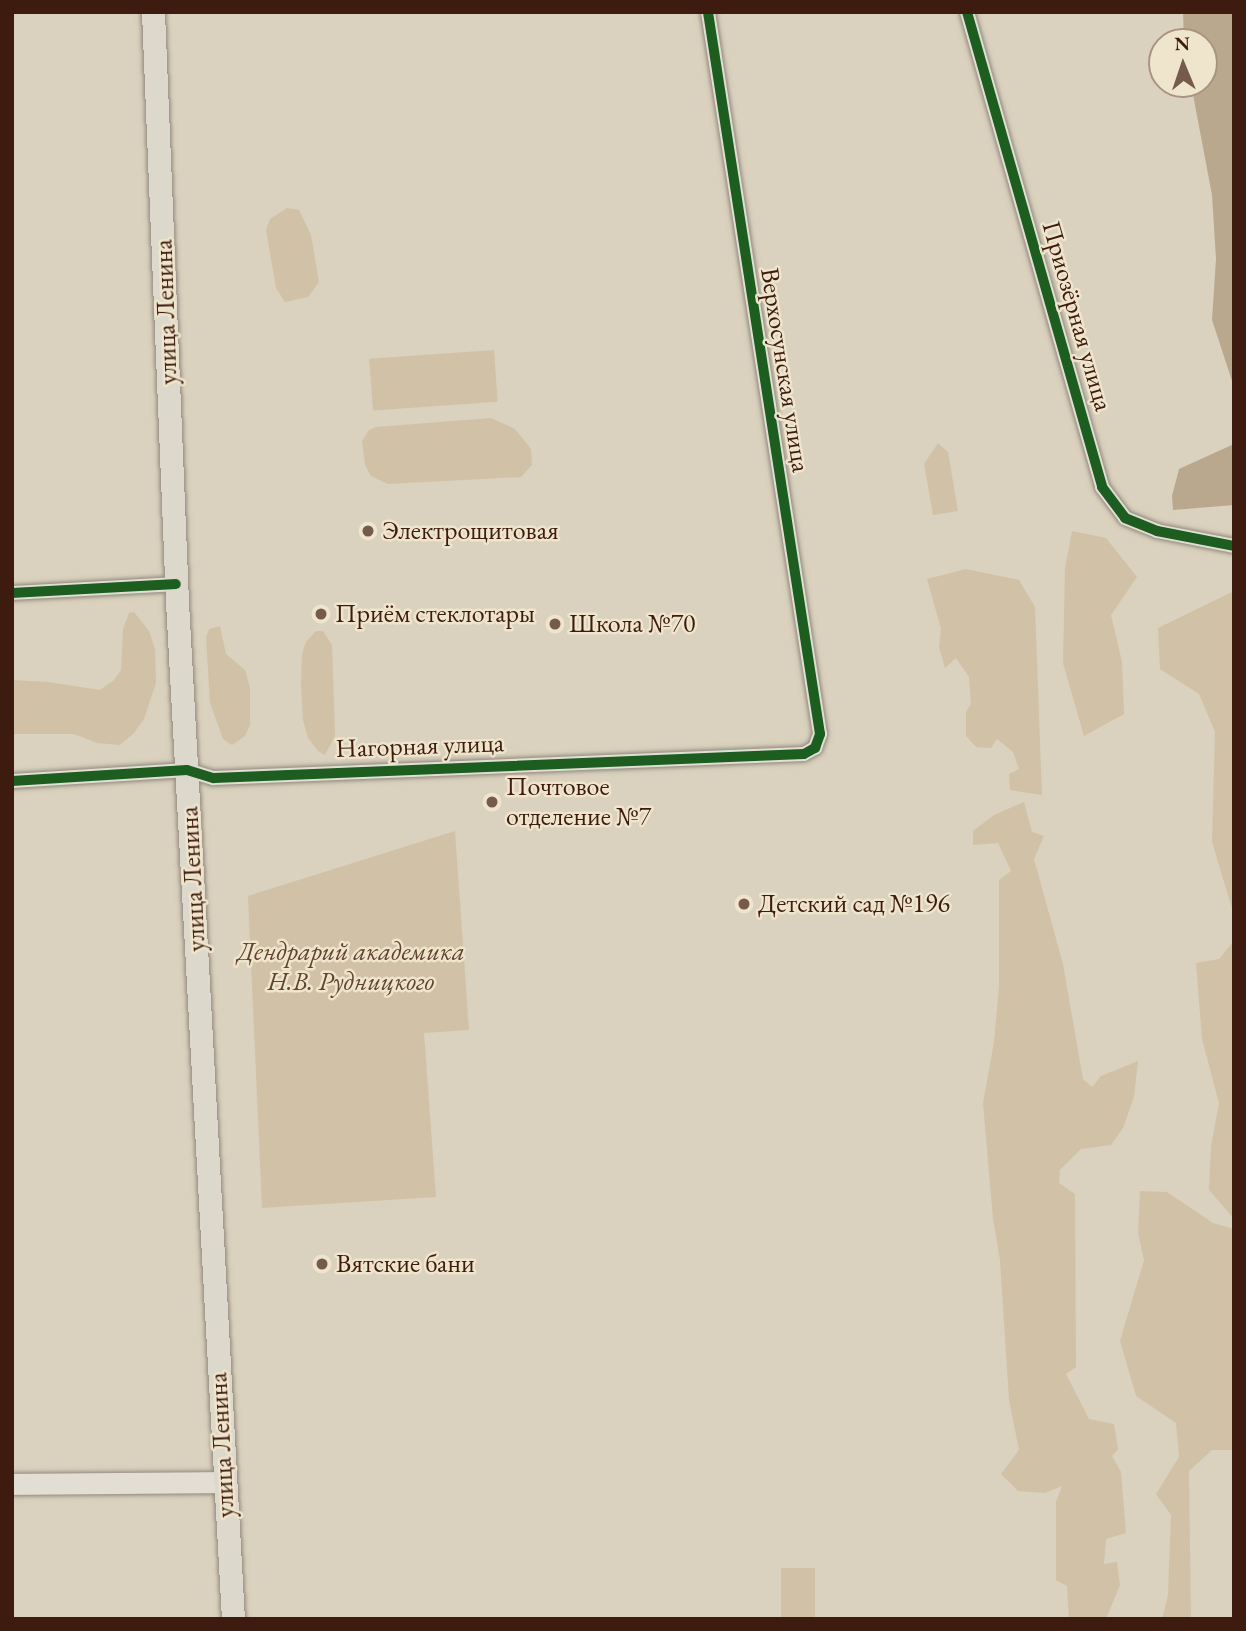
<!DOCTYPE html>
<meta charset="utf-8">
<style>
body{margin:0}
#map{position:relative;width:1246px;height:1631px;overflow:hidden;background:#dad1be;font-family:"EB Garamond",serif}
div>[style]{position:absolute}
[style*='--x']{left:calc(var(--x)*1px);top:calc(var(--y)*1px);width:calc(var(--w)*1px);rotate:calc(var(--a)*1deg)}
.green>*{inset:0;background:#d1c2a7;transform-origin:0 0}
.water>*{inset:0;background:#baa88e}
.roads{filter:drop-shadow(0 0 2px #92897d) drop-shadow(0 0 2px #92897d)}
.minor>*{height:14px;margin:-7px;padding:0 7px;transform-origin:7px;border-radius:7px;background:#e2ded3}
.secondary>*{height:21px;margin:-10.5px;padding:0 10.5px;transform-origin:10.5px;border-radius:10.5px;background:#e2ded3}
.primary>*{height:23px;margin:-11.5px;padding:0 11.5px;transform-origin:11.5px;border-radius:11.5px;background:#ddd8cc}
.cycleway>*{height:10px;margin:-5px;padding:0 5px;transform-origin:5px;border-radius:5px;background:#1b5e20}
.dots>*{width:19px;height:19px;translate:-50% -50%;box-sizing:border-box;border:4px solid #efe4cc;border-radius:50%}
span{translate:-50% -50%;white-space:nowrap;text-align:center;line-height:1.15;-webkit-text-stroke:5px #efe4cc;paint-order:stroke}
.street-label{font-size:26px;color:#3d1b0e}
.poi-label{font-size:26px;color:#3d1b0e}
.left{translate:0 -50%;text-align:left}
.park-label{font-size:26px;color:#604230;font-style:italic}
.frame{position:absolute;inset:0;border:14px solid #3d1b0e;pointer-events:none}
.north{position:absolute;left:1148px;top:28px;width:70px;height:70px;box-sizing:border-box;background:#efe4cc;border:2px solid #a89480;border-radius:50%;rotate:358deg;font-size:19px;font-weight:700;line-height:28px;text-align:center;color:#3d1b0e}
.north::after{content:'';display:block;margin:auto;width:24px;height:32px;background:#745b4c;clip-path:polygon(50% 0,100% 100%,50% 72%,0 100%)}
</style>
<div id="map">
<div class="green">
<i style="clip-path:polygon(287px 208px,299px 210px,311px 235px,319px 282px,308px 297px,285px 302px,276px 288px,266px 230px,270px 219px)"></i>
<i style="left:494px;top:350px;width:52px;height:125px;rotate:86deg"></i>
<i style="clip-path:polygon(491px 418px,515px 429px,531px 449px,532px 465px,521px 477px,388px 484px,371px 476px,365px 465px,362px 441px,369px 430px,376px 427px)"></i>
<i style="clip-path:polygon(938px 443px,948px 452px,958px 511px,933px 515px,924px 464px)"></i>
<i style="clip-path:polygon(1072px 531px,1106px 538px,1137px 577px,1111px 615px,1122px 662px,1124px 714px,1084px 736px,1063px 663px,1065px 568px)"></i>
<i style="clip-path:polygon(966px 569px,1019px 580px,1035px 607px,1042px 795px,1010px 790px,1009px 774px,1019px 769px,1013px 752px,997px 739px,991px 748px,976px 747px,966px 736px,966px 712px,971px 704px,969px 677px,956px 658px,945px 668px,939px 647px,941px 629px,927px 579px)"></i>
<i style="clip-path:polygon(1234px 591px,1234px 915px,1212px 842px,1215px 732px,1199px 694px,1160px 669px,1158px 628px)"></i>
<i style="clip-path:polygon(134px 612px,149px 631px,155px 649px,156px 683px,144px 719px,133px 734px,120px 745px,97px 743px,74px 734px,12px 734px,12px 680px,48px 682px,100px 690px,114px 680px,121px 670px,123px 629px,129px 613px)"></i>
<i style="clip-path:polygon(220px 626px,226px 654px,245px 670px,250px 688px,250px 725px,245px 736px,232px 745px,223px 739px,210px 703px,206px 637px,209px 629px)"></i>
<i style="clip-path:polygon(316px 631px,323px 631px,332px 645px,335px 736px,325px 755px,318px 751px,308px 738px,303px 720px,301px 684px,302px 654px,306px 642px)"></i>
<i style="clip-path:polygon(1024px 802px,1032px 832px,1044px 836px,1034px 859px,1063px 964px,1083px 1079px,1092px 1087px,1101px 1076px,1138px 1061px,1134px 1097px,1123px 1128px,1111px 1145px,1081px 1149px,1060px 1170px,1059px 1183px,1075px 1194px,1076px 1367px,1066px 1374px,1089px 1419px,1114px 1424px,1118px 1449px,1112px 1456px,1121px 1472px,1126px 1533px,1106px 1539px,1104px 1564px,1117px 1562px,1120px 1585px,1106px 1619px,1069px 1619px,1067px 1586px,1056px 1580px,1056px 1502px,1062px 1486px,1045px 1493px,1018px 1491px,1001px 1474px,1019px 1450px,1009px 1400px,1000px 1260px,993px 1219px,983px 1103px,994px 1042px,999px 987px,999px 880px,1011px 871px,998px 843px,973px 845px,973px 831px,994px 815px)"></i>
<i style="clip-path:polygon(455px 831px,469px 1030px,424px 1033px,436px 1197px,262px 1208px,248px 896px)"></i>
<i style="clip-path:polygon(1234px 941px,1234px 1219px,1209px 1190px,1211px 1146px,1219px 1103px,1202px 1039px,1196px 963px,1219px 959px)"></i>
<i style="clip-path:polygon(1140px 1191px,1167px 1192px,1213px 1223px,1234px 1229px,1234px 1450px,1212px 1450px,1189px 1471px,1191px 1619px,1162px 1619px,1168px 1595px,1171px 1515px,1156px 1494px,1179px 1457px,1176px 1423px,1136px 1396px,1120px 1341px,1144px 1260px,1138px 1233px)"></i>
<i style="left:781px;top:1568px;width:34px;height:51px"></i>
</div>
<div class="water">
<i style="clip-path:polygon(1183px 12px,1234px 12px,1234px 387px,1212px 320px,1216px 259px,1212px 195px,1191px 84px,1204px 84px,1204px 42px,1184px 42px)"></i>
<i style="clip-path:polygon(1234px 444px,1234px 505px,1173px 510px,1172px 496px,1179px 469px)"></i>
</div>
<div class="roads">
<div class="minor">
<i style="--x:967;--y:12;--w:494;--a:74.1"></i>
<i style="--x:1102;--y:487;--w:39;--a:53"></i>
<i style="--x:1125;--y:518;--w:35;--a:22"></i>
<i style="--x:1157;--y:531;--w:78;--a:11"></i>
<i style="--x:12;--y:593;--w:164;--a:-3.1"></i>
<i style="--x:12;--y:781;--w:175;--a:-3.6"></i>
<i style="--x:187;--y:770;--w:28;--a:17"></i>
<i style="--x:214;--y:778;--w:590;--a:-2.33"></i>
<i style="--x:804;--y:754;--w:13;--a:-29"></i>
<i style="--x:815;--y:748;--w:15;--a:-70"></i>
<i style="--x:820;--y:734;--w:731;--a:-98.82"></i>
</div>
<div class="secondary">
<i style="--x:12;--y:1484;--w:211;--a:-0.5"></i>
</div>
<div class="primary">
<i style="--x:153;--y:12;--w:590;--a:87.67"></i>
<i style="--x:177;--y:602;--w:1019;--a:86.85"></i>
</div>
</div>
<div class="cycleway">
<i style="--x:967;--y:12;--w:494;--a:74.1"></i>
<i style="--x:1102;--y:487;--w:39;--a:53"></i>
<i style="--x:1125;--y:518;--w:35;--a:22"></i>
<i style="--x:1157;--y:531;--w:78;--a:11"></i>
<i style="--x:12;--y:593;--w:164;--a:-3.1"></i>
<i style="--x:12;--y:781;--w:175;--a:-3.6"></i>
<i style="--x:187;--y:770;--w:28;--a:17"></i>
<i style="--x:214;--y:778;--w:590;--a:-2.33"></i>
<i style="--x:804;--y:754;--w:13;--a:-29"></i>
<i style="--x:815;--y:748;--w:15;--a:-70"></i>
<i style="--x:820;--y:734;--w:731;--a:-98.82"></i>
</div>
<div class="dots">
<i style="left:368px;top:531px;background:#745b4c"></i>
<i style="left:321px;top:614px;background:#745b4c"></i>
<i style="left:555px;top:624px;background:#745b4c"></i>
<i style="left:492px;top:802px;background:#745b4c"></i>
<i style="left:744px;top:904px;background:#745b4c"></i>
<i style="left:322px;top:1264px;background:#745b4c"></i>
</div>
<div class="street-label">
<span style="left:166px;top:312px;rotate:-92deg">улица Ленина</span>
<span style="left:1077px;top:316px;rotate:74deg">Приозёрная улица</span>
<span style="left:785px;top:370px;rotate:81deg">Верхосунская улица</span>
<span style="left:420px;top:746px;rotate:-2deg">Нагорная улица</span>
<span style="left:193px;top:879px;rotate:-93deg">улица Ленина</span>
<span style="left:222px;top:1445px;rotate:-93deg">улица Ленина</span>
</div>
<div class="poi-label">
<span class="left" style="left:382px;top:531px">Электрощитовая</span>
<span class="left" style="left:335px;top:614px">Приём стеклотары</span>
<span class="left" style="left:569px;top:624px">Школа №70</span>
<span class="left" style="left:506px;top:802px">Почтовое<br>отделение №7</span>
<span class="left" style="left:758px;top:904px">Детский сад №196</span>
<span class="left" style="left:336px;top:1264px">Вятские бани</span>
</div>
<div class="park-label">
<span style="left:351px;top:967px">Дендрарий академика<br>Н.В. Рудницкого</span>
</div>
<div class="frame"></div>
<div class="north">N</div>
</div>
